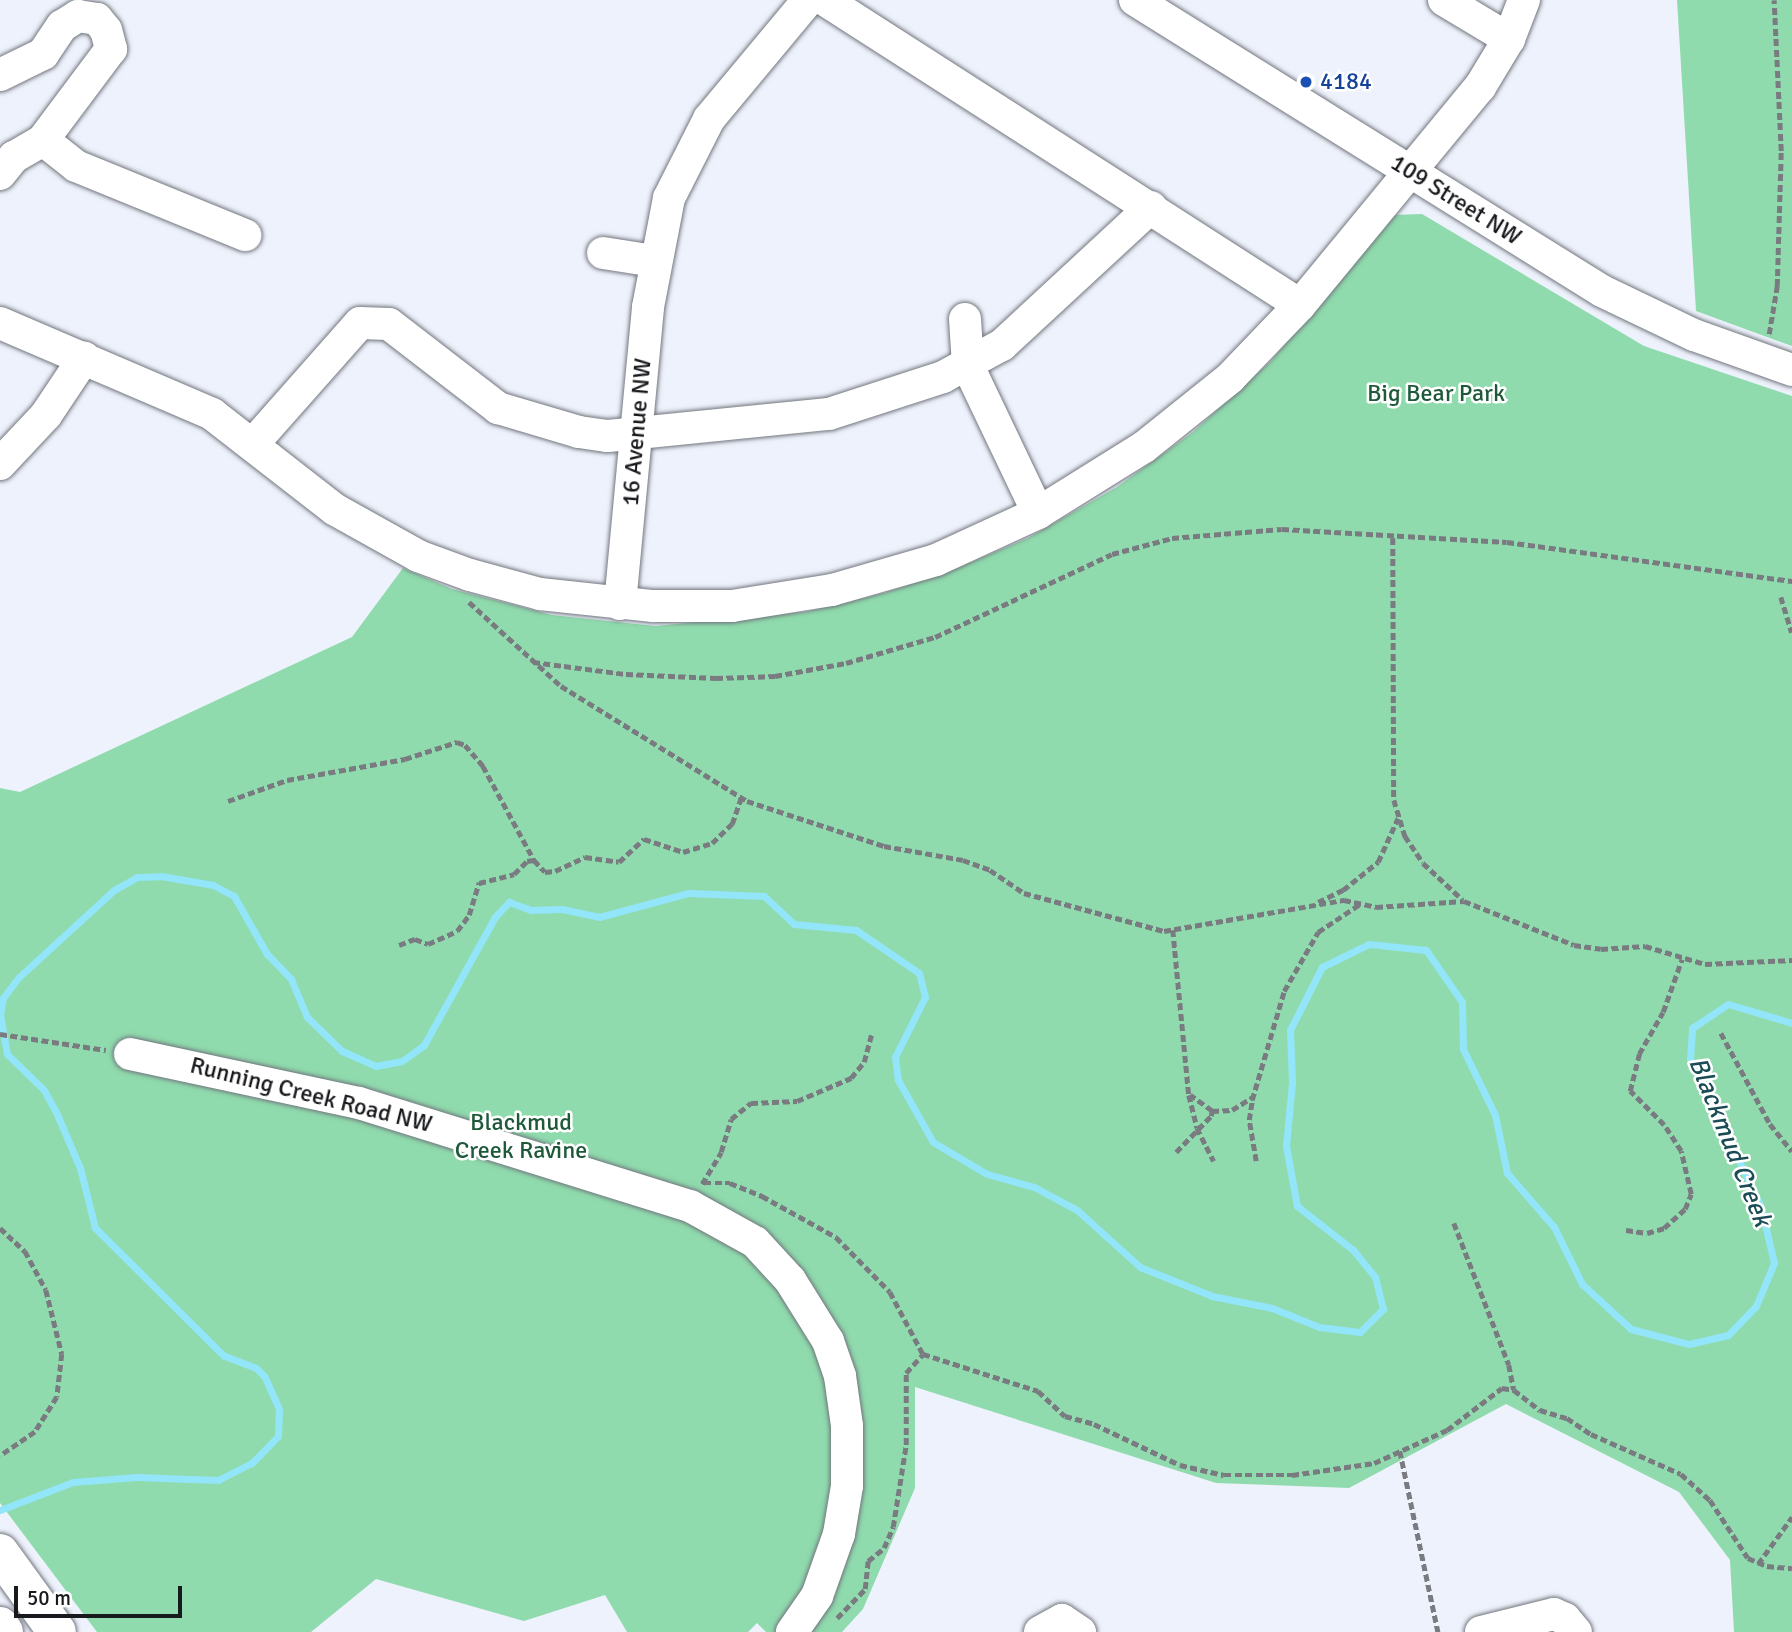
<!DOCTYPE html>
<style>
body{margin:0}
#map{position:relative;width:1792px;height:1632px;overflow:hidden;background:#eef2fc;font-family:Signika,sans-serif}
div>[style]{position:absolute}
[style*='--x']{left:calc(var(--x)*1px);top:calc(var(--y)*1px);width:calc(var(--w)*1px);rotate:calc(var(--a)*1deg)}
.green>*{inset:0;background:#8fdbad}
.stream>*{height:7px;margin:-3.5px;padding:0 3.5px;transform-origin:3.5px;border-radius:3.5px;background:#93e5f9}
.path>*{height:4.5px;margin-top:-2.25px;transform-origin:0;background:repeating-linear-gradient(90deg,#797b81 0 7px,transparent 0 10.5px)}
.roads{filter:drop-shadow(0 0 2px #72767e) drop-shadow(0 0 2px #72767e)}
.minor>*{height:32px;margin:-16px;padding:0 16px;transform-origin:16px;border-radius:16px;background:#fff}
.major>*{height:38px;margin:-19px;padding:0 19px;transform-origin:19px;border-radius:19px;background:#fff}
.dots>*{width:19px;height:19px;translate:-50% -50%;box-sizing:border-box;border:4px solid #fff;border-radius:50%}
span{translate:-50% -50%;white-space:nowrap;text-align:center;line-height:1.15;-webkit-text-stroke:5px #fff;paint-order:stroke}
.transit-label{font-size:24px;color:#164399}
.left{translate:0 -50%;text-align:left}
.street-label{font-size:24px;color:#18191c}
.park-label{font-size:24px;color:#1e593a}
.water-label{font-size:26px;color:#1b4c56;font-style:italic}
.scale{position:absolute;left:14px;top:1586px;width:168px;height:32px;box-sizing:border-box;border:4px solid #18191c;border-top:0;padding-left:9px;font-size:21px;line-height:24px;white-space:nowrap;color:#18191c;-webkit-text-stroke:5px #fff;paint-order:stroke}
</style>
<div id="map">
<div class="green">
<i style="clip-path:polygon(1677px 0,1792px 0,1792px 346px,1696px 311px)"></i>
<i style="clip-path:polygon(1422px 214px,1644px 346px,1792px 396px,1792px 1632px,1734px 1632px,1730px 1560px,1679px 1492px,1506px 1404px,1349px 1488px,1216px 1483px,915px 1387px,915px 1488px,863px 1609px,842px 1632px,766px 1632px,757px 1623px,748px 1632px,627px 1632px,605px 1595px,524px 1621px,376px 1579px,311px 1632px,97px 1632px,0 1503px,0 788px,20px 792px,352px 637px,403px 568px,452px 589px,552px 615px,655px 626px,805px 612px,884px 593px,955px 569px,1028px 538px,1117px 487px,1193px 432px,1271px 361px,1393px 215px)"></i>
</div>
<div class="stream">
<i style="--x:0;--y:1510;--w:78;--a:-21"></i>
<i style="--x:73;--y:1482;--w:63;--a:-4.5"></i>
<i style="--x:136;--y:1477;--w:82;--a:2.1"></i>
<i style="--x:218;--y:1480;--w:38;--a:-27"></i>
<i style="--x:252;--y:1463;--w:37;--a:-46"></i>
<i style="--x:278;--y:1436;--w:27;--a:-88"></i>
<i style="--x:279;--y:1409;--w:36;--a:-114"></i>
<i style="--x:264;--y:1376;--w:11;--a:-135"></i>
<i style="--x:256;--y:1368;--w:34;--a:-159"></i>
<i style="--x:224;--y:1356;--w:182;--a:-135.2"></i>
<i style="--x:95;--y:1228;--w:62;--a:-104"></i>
<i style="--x:80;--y:1168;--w:61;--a:-113.2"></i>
<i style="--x:56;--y:1112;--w:25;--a:-119"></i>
<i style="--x:44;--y:1090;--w:52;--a:-135.8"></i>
<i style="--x:7;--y:1054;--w:39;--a:-100"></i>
<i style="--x:0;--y:1016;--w:18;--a:-81"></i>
<i style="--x:3;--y:998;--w:26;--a:-53"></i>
<i style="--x:19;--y:977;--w:129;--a:-42.5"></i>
<i style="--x:114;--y:890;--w:26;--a:-29"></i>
<i style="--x:137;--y:877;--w:24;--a:-2"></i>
<i style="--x:161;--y:876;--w:53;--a:9.8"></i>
<i style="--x:213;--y:885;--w:24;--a:28"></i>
<i style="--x:234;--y:896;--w:67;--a:60.4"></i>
<i style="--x:267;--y:954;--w:35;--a:46"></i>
<i style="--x:291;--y:979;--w:41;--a:67.2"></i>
<i style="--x:307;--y:1017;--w:49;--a:44.2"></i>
<i style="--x:342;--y:1051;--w:37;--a:24"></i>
<i style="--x:376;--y:1066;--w:26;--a:-11"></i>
<i style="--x:402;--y:1061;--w:27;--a:-36"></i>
<i style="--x:424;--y:1045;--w:146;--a:-61"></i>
<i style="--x:495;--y:917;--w:21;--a:-47"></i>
<i style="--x:509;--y:902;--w:23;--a:20"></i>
<i style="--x:531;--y:910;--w:31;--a:-2"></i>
<i style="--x:562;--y:909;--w:38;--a:12"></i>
<i style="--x:599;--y:917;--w:92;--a:-15.1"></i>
<i style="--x:688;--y:893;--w:76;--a:2.3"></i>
<i style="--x:764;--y:896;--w:41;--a:43"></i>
<i style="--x:794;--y:924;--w:62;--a:5.5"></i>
<i style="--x:856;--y:930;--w:76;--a:34.3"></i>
<i style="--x:919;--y:973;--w:25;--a:76"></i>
<i style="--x:925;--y:997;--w:67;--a:116.6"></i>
<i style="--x:895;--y:1057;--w:23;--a:83"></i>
<i style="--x:898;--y:1080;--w:71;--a:60.6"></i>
<i style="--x:933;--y:1142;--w:63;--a:30.7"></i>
<i style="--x:987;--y:1174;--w:49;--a:15.5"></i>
<i style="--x:1034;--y:1187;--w:49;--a:28.1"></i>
<i style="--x:1077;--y:1210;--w:85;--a:42.1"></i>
<i style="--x:1140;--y:1267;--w:78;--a:21.9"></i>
<i style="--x:1212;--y:1296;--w:61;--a:11.3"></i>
<i style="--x:1272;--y:1308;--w:51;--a:22"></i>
<i style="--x:1319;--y:1327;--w:41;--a:7"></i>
<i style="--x:1360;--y:1332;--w:33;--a:-45"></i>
<i style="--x:1383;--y:1309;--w:33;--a:-104"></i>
<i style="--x:1375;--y:1277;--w:35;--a:-129"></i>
<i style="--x:1353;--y:1250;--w:71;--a:-141.8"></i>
<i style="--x:1297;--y:1206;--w:61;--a:-100.4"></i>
<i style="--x:1286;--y:1146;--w:64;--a:-84.6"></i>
<i style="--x:1292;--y:1082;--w:52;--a:-92.2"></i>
<i style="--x:1290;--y:1030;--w:71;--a:-63.1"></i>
<i style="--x:1322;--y:967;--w:52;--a:-26.1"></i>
<i style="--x:1369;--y:944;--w:57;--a:6"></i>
<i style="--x:1426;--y:950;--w:63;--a:55.3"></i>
<i style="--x:1462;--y:1002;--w:47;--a:88.8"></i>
<i style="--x:1463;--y:1049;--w:73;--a:64.1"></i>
<i style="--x:1495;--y:1115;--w:59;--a:78.3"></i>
<i style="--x:1507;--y:1173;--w:72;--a:49"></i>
<i style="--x:1554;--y:1227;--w:64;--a:63.8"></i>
<i style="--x:1582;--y:1284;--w:67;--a:42.6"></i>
<i style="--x:1631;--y:1329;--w:60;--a:14.5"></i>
<i style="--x:1689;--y:1344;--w:40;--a:-13"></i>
<i style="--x:1728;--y:1335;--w:40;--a:-46"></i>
<i style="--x:1756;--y:1306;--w:47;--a:-67.3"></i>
<i style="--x:1774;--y:1263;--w:57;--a:-103.1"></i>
<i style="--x:1761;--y:1207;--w:164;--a:-115.6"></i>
<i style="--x:1690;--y:1059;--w:31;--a:-86"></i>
<i style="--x:1692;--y:1028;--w:43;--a:-33.7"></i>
<i style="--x:1728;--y:1004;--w:67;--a:16.5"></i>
</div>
<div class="path">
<i style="--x:1769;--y:334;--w:49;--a:-80.5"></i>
<i style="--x:1777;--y:286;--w:135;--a:-88.3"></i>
<i style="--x:1781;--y:151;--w:151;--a:-92.7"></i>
<i style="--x:1393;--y:538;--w:262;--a:89.8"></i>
<i style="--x:1394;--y:800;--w:38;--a:73"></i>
<i style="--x:1405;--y:836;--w:32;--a:56"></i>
<i style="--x:1423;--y:863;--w:54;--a:42.8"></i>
<i style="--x:1781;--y:597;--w:37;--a:73"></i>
<i style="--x:469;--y:602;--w:125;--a:42.4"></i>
<i style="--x:561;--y:686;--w:219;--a:31.7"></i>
<i style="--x:747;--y:801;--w:144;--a:18.2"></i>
<i style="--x:884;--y:846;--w:80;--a:10"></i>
<i style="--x:963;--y:860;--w:29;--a:20"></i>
<i style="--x:990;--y:870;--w:41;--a:34.1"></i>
<i style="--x:1024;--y:893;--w:145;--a:15.2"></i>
<i style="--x:1164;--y:931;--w:183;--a:-9.8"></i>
<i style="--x:1344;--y:900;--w:33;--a:12"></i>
<i style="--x:1376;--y:907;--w:88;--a:-3.9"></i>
<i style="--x:1464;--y:901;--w:118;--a:21.8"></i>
<i style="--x:1574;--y:945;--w:27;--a:8"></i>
<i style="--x:1601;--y:949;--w:44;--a:-3.9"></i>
<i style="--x:1645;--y:946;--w:63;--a:16.7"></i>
<i style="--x:1705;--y:964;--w:87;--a:-2.6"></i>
<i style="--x:533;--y:662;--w:94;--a:7.4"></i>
<i style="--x:626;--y:674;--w:90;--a:2.5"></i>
<i style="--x:716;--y:678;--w:59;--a:-1.9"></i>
<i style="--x:775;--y:676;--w:72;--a:-10.4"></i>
<i style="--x:846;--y:663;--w:93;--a:-16.3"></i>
<i style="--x:935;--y:637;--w:195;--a:-25.1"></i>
<i style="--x:1112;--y:554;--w:62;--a:-14.9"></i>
<i style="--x:1172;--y:538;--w:110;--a:-4.7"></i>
<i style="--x:1282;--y:529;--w:225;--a:3.3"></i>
<i style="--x:1507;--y:542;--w:288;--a:7.8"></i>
<i style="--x:228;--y:801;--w:63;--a:-19.6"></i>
<i style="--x:287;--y:780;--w:120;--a:-10.1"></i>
<i style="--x:405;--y:759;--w:55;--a:-18.1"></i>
<i style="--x:457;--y:742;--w:9;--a:21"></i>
<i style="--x:465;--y:745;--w:28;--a:49"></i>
<i style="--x:483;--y:766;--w:107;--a:61.5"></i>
<i style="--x:1318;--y:902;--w:28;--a:-26"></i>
<i style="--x:1343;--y:890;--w:45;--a:-38.7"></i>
<i style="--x:1378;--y:862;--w:48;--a:-65.6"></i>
<i style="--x:1173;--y:930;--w:166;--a:84.5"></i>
<i style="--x:1189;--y:1095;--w:34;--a:76"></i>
<i style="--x:1197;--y:1128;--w:37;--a:63"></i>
<i style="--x:399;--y:945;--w:17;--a:-21"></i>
<i style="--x:415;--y:939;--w:14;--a:21"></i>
<i style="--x:428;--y:944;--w:32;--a:-24"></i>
<i style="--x:457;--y:931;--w:20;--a:-53"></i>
<i style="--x:469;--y:915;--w:34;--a:-73"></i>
<i style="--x:479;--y:883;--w:36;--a:-14"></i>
<i style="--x:514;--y:874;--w:18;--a:-45"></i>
<i style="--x:527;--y:861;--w:7;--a:-8"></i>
<i style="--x:534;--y:860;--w:16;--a:47"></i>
<i style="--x:545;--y:872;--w:10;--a:-6"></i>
<i style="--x:555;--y:871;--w:33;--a:-25"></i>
<i style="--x:585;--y:857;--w:34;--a:8"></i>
<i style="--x:619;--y:862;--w:34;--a:-43"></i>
<i style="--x:644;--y:839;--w:41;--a:18.4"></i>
<i style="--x:683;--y:852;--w:30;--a:-17"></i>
<i style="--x:712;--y:843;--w:28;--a:-44"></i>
<i style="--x:732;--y:824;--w:28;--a:-71"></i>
<i style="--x:1721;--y:1033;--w:103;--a:61.7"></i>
<i style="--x:1770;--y:1124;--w:35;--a:51"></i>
<i style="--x:0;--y:1034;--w:107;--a:8.6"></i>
<i style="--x:1212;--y:1111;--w:20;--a:-3"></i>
<i style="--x:1232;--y:1110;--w:25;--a:-32"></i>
<i style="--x:1176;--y:1152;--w:50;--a:-45.8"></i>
<i style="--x:1211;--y:1116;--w:5;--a:-79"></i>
<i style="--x:1212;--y:1111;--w:27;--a:-144"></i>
<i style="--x:1256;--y:1161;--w:42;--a:-99.7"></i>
<i style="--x:1249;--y:1120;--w:20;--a:-81"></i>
<i style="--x:1252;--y:1100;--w:114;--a:-73.6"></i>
<i style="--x:1284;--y:991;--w:68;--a:-60"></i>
<i style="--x:1318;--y:932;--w:50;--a:-33.7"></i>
<i style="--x:704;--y:1183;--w:26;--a:0"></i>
<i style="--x:730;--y:1183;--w:35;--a:22"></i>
<i style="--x:762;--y:1196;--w:85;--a:29"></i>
<i style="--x:836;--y:1237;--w:77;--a:45.5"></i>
<i style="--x:890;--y:1292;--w:70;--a:62"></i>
<i style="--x:702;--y:1184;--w:37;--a:-59"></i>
<i style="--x:721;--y:1152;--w:34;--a:-73"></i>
<i style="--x:731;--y:1119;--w:26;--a:-39"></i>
<i style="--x:751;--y:1103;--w:46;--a:-2.5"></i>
<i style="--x:797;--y:1101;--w:59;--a:-23.1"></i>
<i style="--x:851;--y:1078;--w:21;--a:-51"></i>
<i style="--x:864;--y:1062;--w:28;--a:-75"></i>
<i style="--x:1454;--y:1223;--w:152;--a:68.8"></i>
<i style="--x:1509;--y:1365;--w:25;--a:79"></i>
<i style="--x:0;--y:1228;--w:34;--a:43"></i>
<i style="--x:25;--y:1251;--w:44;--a:61.7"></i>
<i style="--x:46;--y:1290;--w:66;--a:76"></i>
<i style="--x:62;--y:1354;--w:43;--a:96.6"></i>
<i style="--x:57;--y:1397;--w:41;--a:122.2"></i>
<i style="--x:35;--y:1432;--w:42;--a:145.6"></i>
<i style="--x:1626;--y:1230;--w:21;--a:8"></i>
<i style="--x:1647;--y:1233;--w:18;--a:-16"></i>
<i style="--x:1664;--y:1228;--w:28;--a:-42"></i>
<i style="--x:1685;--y:1209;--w:16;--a:-68"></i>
<i style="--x:1691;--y:1194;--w:44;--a:-103.1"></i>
<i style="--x:1681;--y:1151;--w:31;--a:-123"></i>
<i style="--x:1664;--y:1125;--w:48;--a:-135"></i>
<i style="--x:1630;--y:1091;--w:38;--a:-76"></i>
<i style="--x:1639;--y:1054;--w:48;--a:-60.3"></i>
<i style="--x:1663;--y:1012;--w:56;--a:-70.3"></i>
<i style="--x:1400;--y:1451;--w:185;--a:78.1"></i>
<i style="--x:1758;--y:1564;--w:58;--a:-54.1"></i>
<i style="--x:837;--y:1618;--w:40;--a:-46"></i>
<i style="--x:865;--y:1589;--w:28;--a:-84"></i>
<i style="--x:868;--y:1561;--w:21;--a:-39"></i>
<i style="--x:884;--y:1548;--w:23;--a:-67"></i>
<i style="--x:893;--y:1527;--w:83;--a:-81"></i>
<i style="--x:906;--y:1445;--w:72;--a:-90"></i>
<i style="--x:906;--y:1373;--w:25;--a:-48"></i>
<i style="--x:923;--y:1354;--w:121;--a:17.8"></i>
<i style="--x:1038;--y:1391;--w:37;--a:43"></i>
<i style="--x:1065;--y:1416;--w:30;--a:15"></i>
<i style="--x:1094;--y:1424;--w:95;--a:25.5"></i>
<i style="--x:1180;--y:1465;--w:45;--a:12.8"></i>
<i style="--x:1224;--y:1475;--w:68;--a:0"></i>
<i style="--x:1292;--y:1475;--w:83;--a:-8.3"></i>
<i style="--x:1374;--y:1463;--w:80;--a:-24.3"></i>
<i style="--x:1447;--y:1430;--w:69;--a:-37.4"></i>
<i style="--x:1502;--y:1388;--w:12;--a:9"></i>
<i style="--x:1514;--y:1390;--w:33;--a:38"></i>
<i style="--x:1540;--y:1410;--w:28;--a:17"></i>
<i style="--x:1567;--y:1418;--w:29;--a:34"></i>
<i style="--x:1591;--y:1434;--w:98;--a:24"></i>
<i style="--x:1681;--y:1474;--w:39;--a:42"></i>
<i style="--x:1710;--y:1500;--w:69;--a:56.8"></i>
<i style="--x:1748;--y:1558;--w:21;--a:23"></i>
<i style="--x:1767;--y:1566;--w:25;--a:5"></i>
</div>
<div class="roads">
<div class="minor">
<i style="--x:825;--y:0;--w:564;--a:32.7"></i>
<i style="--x:1135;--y:0;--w:550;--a:31.93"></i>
<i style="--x:1602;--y:291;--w:102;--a:25.6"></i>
<i style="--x:1694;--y:335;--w:104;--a:19.7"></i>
<i style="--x:1444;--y:0;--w:76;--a:31"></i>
<i style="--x:0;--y:75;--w:48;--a:-26"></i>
<i style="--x:43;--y:54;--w:34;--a:-56"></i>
<i style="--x:62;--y:26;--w:19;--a:-32"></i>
<i style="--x:78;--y:16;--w:19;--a:9"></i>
<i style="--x:97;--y:19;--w:14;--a:51"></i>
<i style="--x:106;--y:30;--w:20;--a:75"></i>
<i style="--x:111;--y:49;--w:114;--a:126.8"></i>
<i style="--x:0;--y:174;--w:22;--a:-51"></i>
<i style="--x:14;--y:157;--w:34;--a:-30"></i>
<i style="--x:43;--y:140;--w:42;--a:38.2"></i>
<i style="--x:76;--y:166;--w:183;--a:22.2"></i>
<i style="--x:603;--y:253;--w:52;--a:8.9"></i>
<i style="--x:965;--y:319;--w:47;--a:86.3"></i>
<i style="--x:968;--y:366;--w:163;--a:64.5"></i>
<i style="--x:0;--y:323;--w:231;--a:23.2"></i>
<i style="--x:212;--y:414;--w:155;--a:37.9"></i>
<i style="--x:334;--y:509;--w:96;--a:29.2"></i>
<i style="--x:418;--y:556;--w:55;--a:20.1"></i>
<i style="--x:470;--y:575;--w:73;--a:15.2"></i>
<i style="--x:540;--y:594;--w:114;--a:6.1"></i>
<i style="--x:653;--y:606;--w:79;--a:0"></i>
<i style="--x:732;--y:606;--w:101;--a:-9.1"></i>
<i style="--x:832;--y:590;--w:108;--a:-16.1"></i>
<i style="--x:936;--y:560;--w:112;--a:-24.7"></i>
<i style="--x:1038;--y:513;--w:125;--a:-31.9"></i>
<i style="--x:1144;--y:447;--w:110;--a:-38.7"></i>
<i style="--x:1230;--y:378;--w:101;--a:-46.2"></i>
<i style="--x:1300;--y:305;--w:283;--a:-50.5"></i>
<i style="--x:1480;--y:87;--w:56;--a:-58.9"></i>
<i style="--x:1509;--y:39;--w:42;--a:-69"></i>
<i style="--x:252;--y:445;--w:163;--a:-48.5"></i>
<i style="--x:360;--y:323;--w:29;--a:2"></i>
<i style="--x:389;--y:324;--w:138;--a:37.6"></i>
<i style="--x:498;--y:408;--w:84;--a:16.5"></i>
<i style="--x:579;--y:432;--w:29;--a:8"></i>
<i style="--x:608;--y:436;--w:222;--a:-5.7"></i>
<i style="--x:829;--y:414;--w:120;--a:-18"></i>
<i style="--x:943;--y:377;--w:67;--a:-28.5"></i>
<i style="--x:1002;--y:345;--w:203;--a:-42.8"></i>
<i style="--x:0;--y:464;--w:67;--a:-46.8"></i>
<i style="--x:46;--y:415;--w:69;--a:-56.3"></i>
<i style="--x:620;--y:604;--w:298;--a:-84.6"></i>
<i style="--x:648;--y:307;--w:111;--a:-79.1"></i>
<i style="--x:669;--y:198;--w:89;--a:-63.1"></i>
<i style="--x:709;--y:119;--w:155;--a:-50.2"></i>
<i style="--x:130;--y:1054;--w:234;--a:12.1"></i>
<i style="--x:359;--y:1103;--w:347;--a:17.3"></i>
<i style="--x:690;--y:1206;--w:74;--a:29"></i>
<i style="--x:755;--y:1242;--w:52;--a:47.4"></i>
<i style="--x:790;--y:1280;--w:72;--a:58.1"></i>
<i style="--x:828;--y:1341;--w:37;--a:71"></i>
<i style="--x:840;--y:1376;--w:50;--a:82"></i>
<i style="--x:847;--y:1426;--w:60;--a:90"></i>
<i style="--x:847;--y:1486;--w:49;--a:99.5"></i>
<i style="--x:839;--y:1534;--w:66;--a:109.5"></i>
<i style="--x:817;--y:1596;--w:44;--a:124.8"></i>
<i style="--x:1040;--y:1632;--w:25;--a:-29"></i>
<i style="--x:1062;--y:1620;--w:22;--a:34"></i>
<i style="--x:1481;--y:1632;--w:75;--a:-13.9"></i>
<i style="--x:1554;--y:1614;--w:12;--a:24"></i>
<i style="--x:1565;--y:1619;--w:17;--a:50"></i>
</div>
<div class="major">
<i style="--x:0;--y:1553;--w:97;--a:54.2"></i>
<i style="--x:0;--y:1626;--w:7;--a:56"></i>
</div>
</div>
<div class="dots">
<i style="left:1306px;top:82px;background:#1a4fb4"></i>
</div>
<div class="transit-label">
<span class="left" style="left:1320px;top:82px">4184</span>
</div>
<div class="street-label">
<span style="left:1456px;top:200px;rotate:32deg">109 Street NW</span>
<span style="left:637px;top:432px;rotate:-85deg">16 Avenue NW</span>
<span style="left:311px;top:1095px;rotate:14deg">Running Creek Road NW</span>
</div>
<div class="park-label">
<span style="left:1436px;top:394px">Big Bear Park</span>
<span style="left:521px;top:1137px">Blackmud<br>Creek Ravine</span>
</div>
<div class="water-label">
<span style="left:1729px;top:1142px;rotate:68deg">Blackmud Creek</span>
</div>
<div class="scale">50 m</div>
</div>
